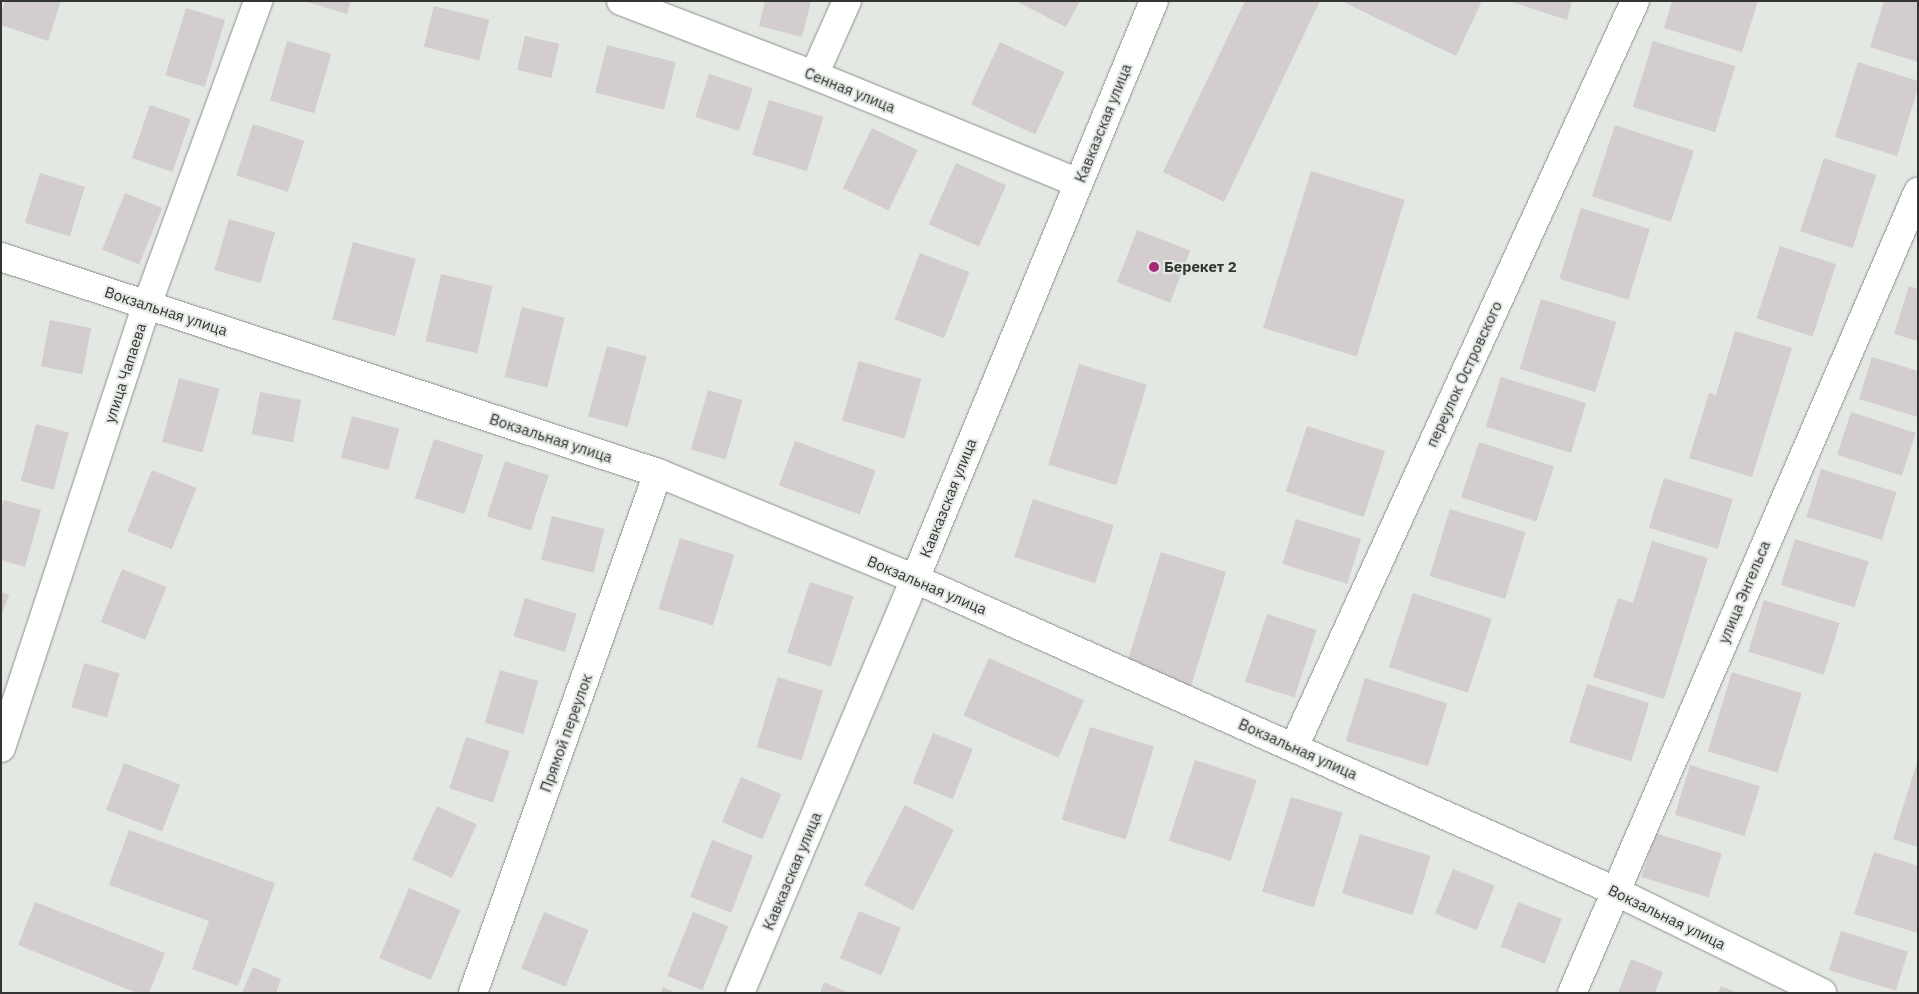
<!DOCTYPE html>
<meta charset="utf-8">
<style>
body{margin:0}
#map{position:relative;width:1919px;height:994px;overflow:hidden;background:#e3e8e3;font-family:"IBM Plex Sans",sans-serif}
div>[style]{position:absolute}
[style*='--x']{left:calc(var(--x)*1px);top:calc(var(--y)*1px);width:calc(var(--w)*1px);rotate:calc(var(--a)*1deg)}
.building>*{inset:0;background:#d3cdd0;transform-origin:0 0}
.roads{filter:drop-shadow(0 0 1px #8c908c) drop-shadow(0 0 1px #8c908c)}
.minor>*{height:28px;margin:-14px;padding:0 14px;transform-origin:14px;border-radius:14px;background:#fff}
.secondary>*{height:28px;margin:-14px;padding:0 14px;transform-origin:14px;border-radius:14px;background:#fff}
.dots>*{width:14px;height:14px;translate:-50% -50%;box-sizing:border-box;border:2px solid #e3e8e3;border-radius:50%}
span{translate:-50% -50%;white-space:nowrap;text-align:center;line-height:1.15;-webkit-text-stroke:4px #e3e8e3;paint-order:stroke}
.street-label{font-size:15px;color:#333533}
.poi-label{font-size:15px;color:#333533;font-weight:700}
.left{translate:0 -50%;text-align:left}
.frame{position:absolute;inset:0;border:2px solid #333533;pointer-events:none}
</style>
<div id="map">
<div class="building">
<i style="clip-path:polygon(5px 1px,61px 1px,48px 41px,1px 25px,1px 13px)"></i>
<i style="clip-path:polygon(304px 1px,351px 1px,347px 14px)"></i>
<i style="clip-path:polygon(765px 1px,811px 1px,802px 37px,759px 26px)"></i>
<i style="clip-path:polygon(1016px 1px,1080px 1px,1066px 27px)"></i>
<i style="clip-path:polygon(1245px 1px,1320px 1px,1224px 202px,1163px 172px)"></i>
<i style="clip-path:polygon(1341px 1px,1482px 1px,1456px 56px)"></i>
<i style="clip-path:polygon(1509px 1px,1572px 1px,1567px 20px)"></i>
<i style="clip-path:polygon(1672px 1px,1758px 1px,1742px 52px,1664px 28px)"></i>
<i style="clip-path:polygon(1884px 1px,1918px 1px,1918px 62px,1870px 47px)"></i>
<i style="left:434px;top:6px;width:57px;height:42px;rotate:14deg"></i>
<i style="left:186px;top:8px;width:41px;height:70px;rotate:17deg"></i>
<i style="left:525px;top:36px;width:35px;height:35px;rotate:13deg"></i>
<i style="left:287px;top:41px;width:46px;height:62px;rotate:16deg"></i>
<i style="left:1653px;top:41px;width:86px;height:69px;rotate:17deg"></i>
<i style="left:1000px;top:42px;width:71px;height:69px;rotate:25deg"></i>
<i style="left:607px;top:45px;width:71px;height:49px;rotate:14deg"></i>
<i style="clip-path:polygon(1858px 62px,1918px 81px,1918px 88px,1897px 156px,1835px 137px)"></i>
<i style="left:709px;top:74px;width:46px;height:45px;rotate:18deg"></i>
<i style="left:769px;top:100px;width:57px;height:57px;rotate:17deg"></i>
<i style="left:150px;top:105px;width:43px;height:56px;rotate:19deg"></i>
<i style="left:253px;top:124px;width:54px;height:54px;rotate:18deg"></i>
<i style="left:1615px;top:125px;width:83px;height:75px;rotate:18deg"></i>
<i style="left:872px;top:128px;width:51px;height:67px;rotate:26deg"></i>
<i style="left:1824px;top:158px;width:55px;height:77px;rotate:18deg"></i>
<i style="left:956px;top:163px;width:55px;height:67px;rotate:24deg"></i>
<i style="left:1311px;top:171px;width:98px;height:164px;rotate:17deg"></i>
<i style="left:40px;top:173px;width:47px;height:52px;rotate:17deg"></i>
<i style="left:125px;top:193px;width:40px;height:61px;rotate:22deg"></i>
<i style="left:1581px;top:208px;width:72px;height:74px;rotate:17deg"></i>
<i style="left:229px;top:219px;width:48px;height:53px;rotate:16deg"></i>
<i style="left:1137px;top:230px;width:57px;height:56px;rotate:21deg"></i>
<i style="left:353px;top:242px;width:65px;height:80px;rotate:15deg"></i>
<i style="left:1780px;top:246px;width:59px;height:76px;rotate:18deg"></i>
<i style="left:920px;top:253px;width:53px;height:71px;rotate:21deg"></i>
<i style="left:441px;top:274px;width:53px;height:69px;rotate:13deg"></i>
<i style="clip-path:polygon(1909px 286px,1918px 289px,1918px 341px,1894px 334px)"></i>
<i style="left:1541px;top:299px;width:79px;height:73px;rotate:17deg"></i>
<i style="left:522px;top:307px;width:44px;height:72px;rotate:14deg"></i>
<i style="left:50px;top:320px;width:42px;height:47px;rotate:11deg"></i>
<i style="clip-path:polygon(1735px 331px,1792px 348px,1752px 477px,1689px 458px,1709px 393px,1716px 395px)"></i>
<i style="left:607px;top:346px;width:41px;height:73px;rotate:15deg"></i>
<i style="clip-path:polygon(1872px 357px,1918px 371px,1918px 417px,1859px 399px)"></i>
<i style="left:859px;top:361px;width:65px;height:62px;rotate:16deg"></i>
<i style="left:1079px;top:364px;width:71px;height:105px;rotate:17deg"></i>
<i style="left:1501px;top:377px;width:89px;height:52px;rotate:17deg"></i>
<i style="left:179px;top:378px;width:42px;height:66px;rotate:15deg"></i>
<i style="left:708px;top:390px;width:36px;height:62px;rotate:16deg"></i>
<i style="left:260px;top:392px;width:42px;height:43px;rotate:11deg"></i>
<i style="left:1851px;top:412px;width:68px;height:45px;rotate:18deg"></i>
<i style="left:352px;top:416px;width:49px;height:43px;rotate:15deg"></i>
<i style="left:36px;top:424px;width:34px;height:59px;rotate:15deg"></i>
<i style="left:1307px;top:426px;width:82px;height:69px;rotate:18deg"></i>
<i style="left:434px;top:439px;width:52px;height:62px;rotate:18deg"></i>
<i style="left:795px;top:441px;width:86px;height:47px;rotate:20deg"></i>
<i style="left:1479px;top:442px;width:79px;height:58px;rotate:18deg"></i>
<i style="left:505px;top:461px;width:46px;height:58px;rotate:18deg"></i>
<i style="left:1821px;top:469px;width:79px;height:50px;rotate:17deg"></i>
<i style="left:152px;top:470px;width:48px;height:66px;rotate:22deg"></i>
<i style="left:1664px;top:478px;width:72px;height:52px;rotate:17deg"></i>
<i style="left:1033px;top:499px;width:85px;height:61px;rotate:18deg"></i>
<i style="clip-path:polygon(4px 500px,41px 510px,25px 567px,1px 560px,1px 508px)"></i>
<i style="left:1450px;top:509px;width:79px;height:70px;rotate:17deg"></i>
<i style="left:552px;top:516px;width:54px;height:45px;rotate:14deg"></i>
<i style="left:1296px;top:519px;width:68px;height:47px;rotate:17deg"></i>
<i style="left:680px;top:538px;width:57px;height:74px;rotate:17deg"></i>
<i style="left:1795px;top:539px;width:77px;height:48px;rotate:17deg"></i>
<i style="clip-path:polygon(1652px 541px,1708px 558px,1664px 699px,1593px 677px,1618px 598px,1633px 603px)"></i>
<i style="left:1161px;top:552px;width:68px;height:121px;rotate:17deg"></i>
<i style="left:122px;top:569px;width:48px;height:57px;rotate:22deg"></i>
<i style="left:810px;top:582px;width:46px;height:74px;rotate:18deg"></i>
<i style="clip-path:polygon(1px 592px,9px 595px,1px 616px)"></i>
<i style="left:1413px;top:593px;width:83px;height:78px;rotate:18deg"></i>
<i style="left:525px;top:598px;width:54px;height:40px;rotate:17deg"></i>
<i style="left:1764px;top:600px;width:79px;height:54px;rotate:17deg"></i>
<i style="left:1267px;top:614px;width:52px;height:71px;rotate:18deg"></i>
<i style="left:989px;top:658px;width:104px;height:63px;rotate:24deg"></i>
<i style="left:84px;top:663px;width:37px;height:46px;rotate:16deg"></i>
<i style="left:500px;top:670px;width:40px;height:55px;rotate:16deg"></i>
<i style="left:1732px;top:672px;width:73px;height:83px;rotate:17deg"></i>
<i style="left:778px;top:677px;width:47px;height:73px;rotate:17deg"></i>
<i style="left:1365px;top:678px;width:86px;height:66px;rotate:17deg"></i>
<i style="left:1587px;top:684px;width:65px;height:61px;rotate:17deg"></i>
<i style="left:1090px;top:727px;width:67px;height:97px;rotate:17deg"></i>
<i style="left:933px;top:733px;width:43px;height:54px;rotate:22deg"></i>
<i style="left:466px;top:737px;width:46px;height:54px;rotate:18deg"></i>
<i style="clip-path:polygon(1918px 759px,1918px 847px,1893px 839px)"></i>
<i style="left:1195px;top:760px;width:65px;height:85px;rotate:18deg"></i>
<i style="left:124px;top:763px;width:60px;height:50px;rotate:21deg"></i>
<i style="left:1690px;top:765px;width:73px;height:52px;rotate:17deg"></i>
<i style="left:741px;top:777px;width:44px;height:49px;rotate:23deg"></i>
<i style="left:1291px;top:797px;width:54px;height:99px;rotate:17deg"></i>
<i style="left:905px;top:805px;width:55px;height:90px;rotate:27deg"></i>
<i style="left:437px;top:806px;width:44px;height:59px;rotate:25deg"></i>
<i style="clip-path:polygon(129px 830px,275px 883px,238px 986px,192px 969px,209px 921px,109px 885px)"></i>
<i style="left:1655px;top:833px;width:70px;height:46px;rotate:17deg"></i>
<i style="left:1360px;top:834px;width:74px;height:62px;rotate:17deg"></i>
<i style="left:712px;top:840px;width:44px;height:61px;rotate:21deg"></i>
<i style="clip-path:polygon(1874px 852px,1918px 866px,1918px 933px,1854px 914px)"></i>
<i style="left:1453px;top:869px;width:45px;height:48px;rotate:22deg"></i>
<i style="left:409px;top:888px;width:56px;height:76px;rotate:23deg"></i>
<i style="clip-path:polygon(35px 902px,165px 953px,149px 993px,137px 993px,18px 945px)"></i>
<i style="left:1518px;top:902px;width:47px;height:48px;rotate:21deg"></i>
<i style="left:859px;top:911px;width:45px;height:51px;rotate:22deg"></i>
<i style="left:544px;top:912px;width:48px;height:61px;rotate:22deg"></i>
<i style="left:693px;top:912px;width:38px;height:69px;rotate:22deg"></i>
<i style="left:1841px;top:931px;width:70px;height:41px;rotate:17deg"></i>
<i style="clip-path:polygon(1631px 959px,1663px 972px,1655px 993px,1618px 993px)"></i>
<i style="clip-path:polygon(253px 967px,281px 979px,276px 993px,242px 993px)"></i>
<i style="clip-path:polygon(824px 982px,849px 993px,820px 993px)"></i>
<i style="clip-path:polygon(1721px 986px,1738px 993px,1718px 993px)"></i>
<i style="clip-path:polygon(663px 987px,676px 993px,661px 993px)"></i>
</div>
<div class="roads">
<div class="minor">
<i style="--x:621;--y:1;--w:207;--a:21"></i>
<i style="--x:814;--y:75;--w:285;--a:22.2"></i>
<i style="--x:814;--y:75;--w:81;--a:-66"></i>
<i style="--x:1;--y:257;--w:692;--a:18.2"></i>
<i style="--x:658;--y:473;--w:278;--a:22.4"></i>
<i style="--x:915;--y:579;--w:766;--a:24.02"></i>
<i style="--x:1615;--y:891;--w:231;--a:26.2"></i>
<i style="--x:1294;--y:747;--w:820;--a:-65.43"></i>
<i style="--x:1;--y:748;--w:466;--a:-71.8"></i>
<i style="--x:147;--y:305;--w:324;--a:-69.9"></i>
<i style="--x:473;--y:993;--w:552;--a:-70.42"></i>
<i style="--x:1572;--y:993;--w:873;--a:-66.64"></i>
</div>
<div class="secondary">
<i style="--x:740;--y:993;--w:449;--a:-67.1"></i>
<i style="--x:915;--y:579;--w:625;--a:-67.54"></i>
</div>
</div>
<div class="dots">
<i style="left:1154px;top:267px;background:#a72878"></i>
</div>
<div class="street-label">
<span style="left:850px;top:90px;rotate:22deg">Сенная улица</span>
<span style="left:1103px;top:123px;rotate:-68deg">Кавказская улица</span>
<span style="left:166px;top:311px;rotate:18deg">Вокзальная улица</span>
<span style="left:125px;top:373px;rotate:-72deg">улица Чапаева</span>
<span style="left:1464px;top:374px;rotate:-65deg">переулок Островского</span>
<span style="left:551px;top:438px;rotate:18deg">Вокзальная улица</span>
<span style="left:948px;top:498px;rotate:-68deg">Кавказская улица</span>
<span style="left:927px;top:585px;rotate:23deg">Вокзальная улица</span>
<span style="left:1744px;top:592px;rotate:-67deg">улица Энгельса</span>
<span style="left:566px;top:733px;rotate:-70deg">Прямой переулок</span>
<span style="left:1298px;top:749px;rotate:24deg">Вокзальная улица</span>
<span style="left:792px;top:871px;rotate:-67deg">Кавказская улица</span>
<span style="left:1667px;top:917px;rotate:26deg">Вокзальная улица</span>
</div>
<div class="poi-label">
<span class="left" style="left:1164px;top:267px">Берекет 2</span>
</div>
<div class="frame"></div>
</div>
